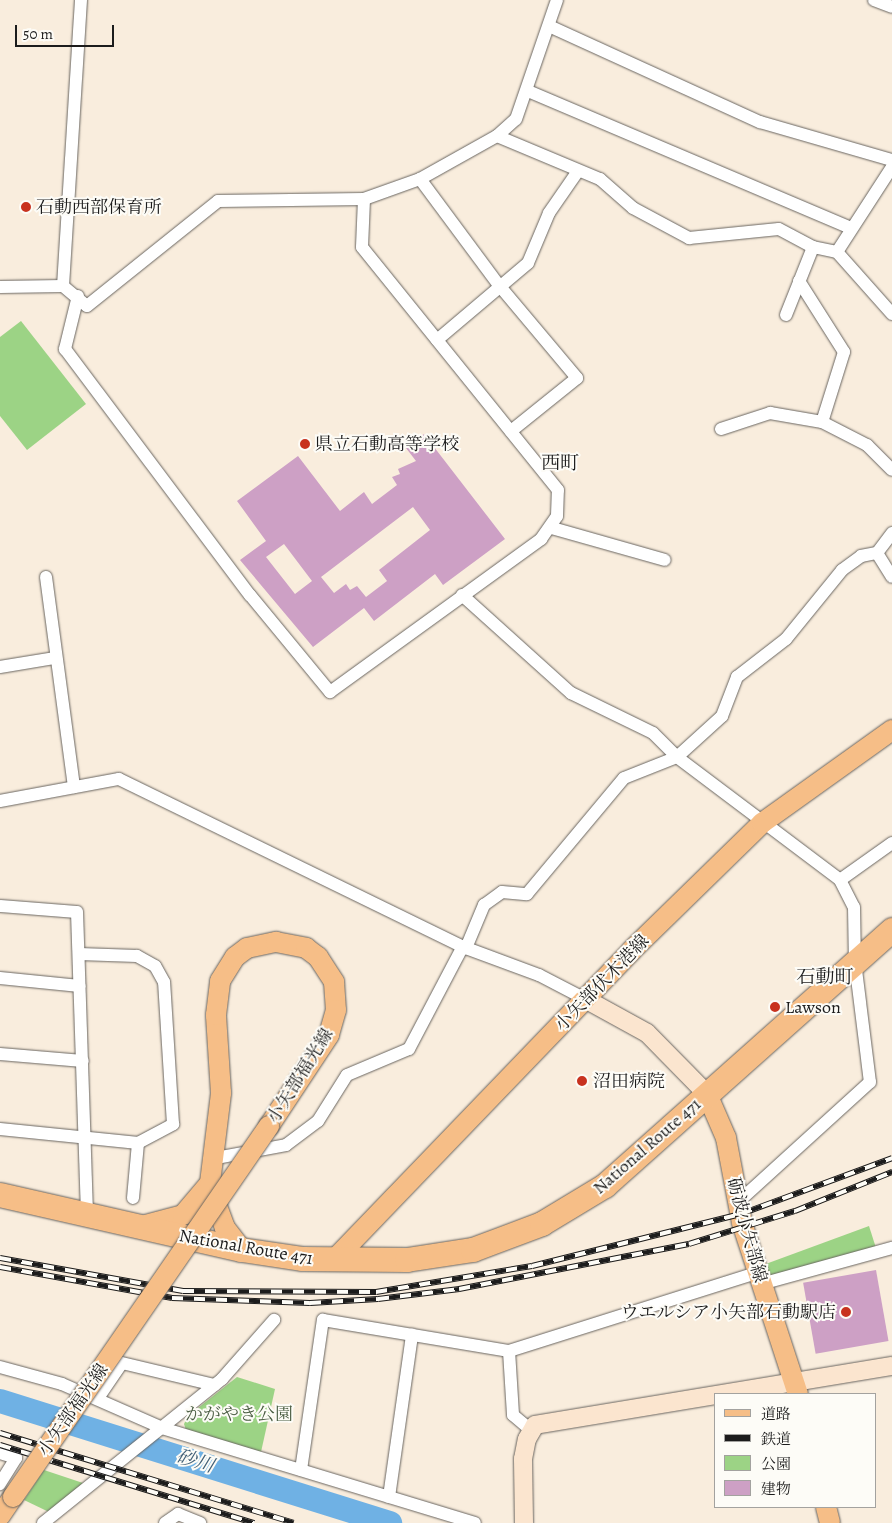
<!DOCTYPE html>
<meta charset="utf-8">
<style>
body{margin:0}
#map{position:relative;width:892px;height:1523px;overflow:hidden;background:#f9eddd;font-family:Alegreya,"Noto Serif JP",serif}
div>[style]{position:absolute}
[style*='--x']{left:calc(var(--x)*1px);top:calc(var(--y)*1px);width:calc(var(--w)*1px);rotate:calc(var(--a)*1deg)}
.green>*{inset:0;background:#9cd385}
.river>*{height:24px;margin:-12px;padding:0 12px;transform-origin:12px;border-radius:12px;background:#6fb1e4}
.building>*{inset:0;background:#cda0c5;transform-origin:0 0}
.roads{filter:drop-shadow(0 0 1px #696560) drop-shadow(0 0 1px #696560)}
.street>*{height:12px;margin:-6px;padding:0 6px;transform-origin:6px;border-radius:6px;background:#fff}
.secondary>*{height:18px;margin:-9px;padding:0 9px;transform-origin:9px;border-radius:9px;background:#fbe5cf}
.primary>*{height:20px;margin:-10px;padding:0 10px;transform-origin:10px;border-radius:10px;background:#f6be87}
.highway>*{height:24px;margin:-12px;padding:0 12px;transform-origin:12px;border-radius:12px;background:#f6be87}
.rail>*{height:5.5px;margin-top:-2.75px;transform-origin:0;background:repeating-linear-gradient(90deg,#fdfcf7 0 11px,#1c1c1c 0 22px);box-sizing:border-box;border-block:1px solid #1c1c1c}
.bridges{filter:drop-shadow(0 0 1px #696560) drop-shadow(0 0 1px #696560)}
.primary-bridge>*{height:20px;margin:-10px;padding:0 10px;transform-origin:10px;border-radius:10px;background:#f6be87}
.dots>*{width:14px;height:14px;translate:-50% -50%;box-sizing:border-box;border:2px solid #fdfcf7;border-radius:50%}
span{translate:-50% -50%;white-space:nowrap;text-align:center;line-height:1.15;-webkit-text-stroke:4px #fdfcf7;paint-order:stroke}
.poi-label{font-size:18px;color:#1c1c1c}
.left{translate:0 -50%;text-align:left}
.right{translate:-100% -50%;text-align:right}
.street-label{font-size:18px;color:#1c1c1c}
.park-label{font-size:18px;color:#495c41}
.neighbourhood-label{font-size:19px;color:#1c1c1c}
.water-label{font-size:19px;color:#415f76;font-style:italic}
.legend{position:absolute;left:714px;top:1393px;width:162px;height:115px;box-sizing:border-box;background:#fdfcf7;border:1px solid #a3a29f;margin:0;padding:6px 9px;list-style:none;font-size:15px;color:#1c1c1c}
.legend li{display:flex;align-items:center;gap:10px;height:25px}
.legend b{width:25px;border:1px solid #a3a29f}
.scale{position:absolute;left:15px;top:25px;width:99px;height:22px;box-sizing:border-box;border:2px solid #1c1c1c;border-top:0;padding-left:6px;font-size:15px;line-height:18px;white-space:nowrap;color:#1c1c1c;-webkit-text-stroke:4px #fdfcf7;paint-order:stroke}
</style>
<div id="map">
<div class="green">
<i style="clip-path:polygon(21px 321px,86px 404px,27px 450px,0 416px,0 337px)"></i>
<i style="clip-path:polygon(869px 1226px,876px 1248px,768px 1276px,763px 1265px)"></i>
<i style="clip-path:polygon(237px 1377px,275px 1389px,261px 1452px,186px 1430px,184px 1424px,188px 1416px)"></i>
<i style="clip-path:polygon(44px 1470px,83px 1483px,49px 1512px,24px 1500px)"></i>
</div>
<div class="river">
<i style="--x:0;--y:1401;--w:409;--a:17.4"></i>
</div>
<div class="building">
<i style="clip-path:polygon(evenodd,424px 434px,505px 539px,443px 585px,435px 574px,374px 621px,364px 608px,313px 647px,240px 560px,266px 541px,237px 501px,298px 456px,340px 511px,364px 492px,372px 504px,397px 485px,392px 477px,400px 474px,398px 469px,416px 461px,406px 448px,424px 434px,413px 507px,430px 530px,379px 570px,387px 581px,366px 597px,357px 586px,350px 590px,346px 584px,334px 593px,321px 577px,413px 507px,424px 434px,284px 544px,312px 581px,295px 594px,266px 557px,284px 544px)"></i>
<i style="left:876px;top:1270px;width:72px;height:74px;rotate:80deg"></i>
</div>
<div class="roads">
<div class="street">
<i style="--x:874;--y:0;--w:19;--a:21"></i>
<i style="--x:549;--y:26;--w:232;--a:24.5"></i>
<i style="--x:760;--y:122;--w:137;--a:16.1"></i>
<i style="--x:528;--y:91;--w:351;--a:23"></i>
<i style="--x:497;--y:136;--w:112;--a:22.7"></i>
<i style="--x:600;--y:179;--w:44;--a:41.3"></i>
<i style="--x:633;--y:208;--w:64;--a:28.2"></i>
<i style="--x:689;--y:238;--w:90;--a:-5.7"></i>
<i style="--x:779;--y:229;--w:38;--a:28"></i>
<i style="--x:813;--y:247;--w:25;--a:12"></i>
<i style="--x:892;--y:167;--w:101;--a:122.9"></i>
<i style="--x:837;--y:252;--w:83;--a:48.4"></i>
<i style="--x:420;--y:179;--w:131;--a:53.4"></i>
<i style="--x:498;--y:284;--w:123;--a:50"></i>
<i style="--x:577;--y:378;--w:85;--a:141.2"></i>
<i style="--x:799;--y:281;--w:84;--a:57.6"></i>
<i style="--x:844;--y:352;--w:73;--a:107.4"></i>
<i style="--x:822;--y:422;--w:51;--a:27.1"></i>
<i style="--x:867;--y:445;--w:35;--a:45"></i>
<i style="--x:63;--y:286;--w:287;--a:-86.4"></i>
<i style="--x:0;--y:287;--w:63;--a:-0.9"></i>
<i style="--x:63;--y:286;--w:31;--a:40"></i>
<i style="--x:87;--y:306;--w:168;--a:-38.7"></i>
<i style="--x:218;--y:201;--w:146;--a:-0.8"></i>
<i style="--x:364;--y:199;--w:59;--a:-19.7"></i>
<i style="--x:420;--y:179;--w:88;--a:-29.2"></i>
<i style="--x:497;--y:136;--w:25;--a:-42"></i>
<i style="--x:516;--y:119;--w:126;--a:-71"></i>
<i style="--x:78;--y:296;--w:55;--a:103.8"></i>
<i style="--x:65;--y:349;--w:308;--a:53.1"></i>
<i style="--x:250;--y:595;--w:126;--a:50.5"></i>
<i style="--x:330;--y:692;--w:261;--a:-35.9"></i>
<i style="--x:541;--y:539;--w:28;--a:-55"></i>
<i style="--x:557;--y:516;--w:26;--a:-88"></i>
<i style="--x:558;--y:490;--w:312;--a:-128.9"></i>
<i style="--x:362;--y:247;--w:48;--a:-87.6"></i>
<i style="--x:786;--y:315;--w:73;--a:-68.3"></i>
<i style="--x:437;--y:340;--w:119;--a:-40.2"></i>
<i style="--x:528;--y:263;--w:54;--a:-67.2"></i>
<i style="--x:549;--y:213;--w:51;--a:-55.4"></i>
<i style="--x:721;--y:429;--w:52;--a:-18.1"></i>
<i style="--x:770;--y:413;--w:53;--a:9.8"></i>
<i style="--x:552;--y:528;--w:117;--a:15.8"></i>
<i style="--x:877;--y:553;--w:28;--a:58"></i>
<i style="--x:46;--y:577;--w:212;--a:82.4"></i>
<i style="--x:462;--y:595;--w:147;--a:42"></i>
<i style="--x:571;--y:693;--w:91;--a:26"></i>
<i style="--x:653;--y:733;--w:34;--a:45"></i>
<i style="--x:677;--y:757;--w:204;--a:37"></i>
<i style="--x:840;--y:880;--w:30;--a:63"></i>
<i style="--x:854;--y:907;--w:55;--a:89"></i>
<i style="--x:855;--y:962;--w:121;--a:82.9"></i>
<i style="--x:870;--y:1082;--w:178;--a:137.7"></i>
<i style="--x:0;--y:667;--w:56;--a:-9.3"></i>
<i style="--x:0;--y:801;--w:121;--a:-10.5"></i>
<i style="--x:119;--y:779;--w:386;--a:26"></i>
<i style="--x:466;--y:948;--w:78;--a:20.3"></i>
<i style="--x:539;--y:975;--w:54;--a:27.5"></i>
<i style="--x:840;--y:880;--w:64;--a:-35.4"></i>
<i style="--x:0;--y:906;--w:77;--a:4.5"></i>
<i style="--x:77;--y:912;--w:302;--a:88.1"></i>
<i style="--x:466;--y:948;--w:47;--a:-67.3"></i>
<i style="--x:484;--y:905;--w:22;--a:-36"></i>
<i style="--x:502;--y:892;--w:25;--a:5"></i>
<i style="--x:527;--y:894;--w:151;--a:-50.1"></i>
<i style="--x:624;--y:778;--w:57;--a:-21.6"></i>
<i style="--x:677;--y:757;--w:61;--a:-42.3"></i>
<i style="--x:722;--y:716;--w:42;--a:-69"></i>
<i style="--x:737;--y:677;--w:62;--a:-37.8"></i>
<i style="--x:786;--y:639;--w:89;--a:-50.9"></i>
<i style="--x:842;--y:570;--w:24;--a:-36"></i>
<i style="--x:861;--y:556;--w:16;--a:-11"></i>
<i style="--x:877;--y:553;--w:25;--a:-53"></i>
<i style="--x:0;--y:978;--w:80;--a:5.7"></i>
<i style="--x:0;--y:1054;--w:83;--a:4.8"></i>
<i style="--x:0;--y:1129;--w:139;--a:5.8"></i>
<i style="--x:138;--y:1143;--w:40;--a:-28"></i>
<i style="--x:173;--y:1124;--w:142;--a:-93.6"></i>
<i style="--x:164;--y:982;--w:18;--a:-119"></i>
<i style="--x:155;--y:966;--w:21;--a:-151"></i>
<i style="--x:137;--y:956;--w:58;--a:-178"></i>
<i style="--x:216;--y:1158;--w:71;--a:-10.5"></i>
<i style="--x:286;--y:1145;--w:40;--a:-37"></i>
<i style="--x:318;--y:1121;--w:54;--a:-57.8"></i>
<i style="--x:347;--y:1075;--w:67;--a:-22.8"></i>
<i style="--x:409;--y:1049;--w:116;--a:-62.3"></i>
<i style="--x:133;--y:1198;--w:55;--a:-84.8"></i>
<i style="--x:761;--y:1284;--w:136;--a:-15.4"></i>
<i style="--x:509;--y:1351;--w:64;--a:86.4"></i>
<i style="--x:513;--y:1415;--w:25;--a:40"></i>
<i style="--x:0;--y:1367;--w:64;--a:15.3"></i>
<i style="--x:62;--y:1384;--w:109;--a:23.7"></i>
<i style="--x:162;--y:1428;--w:327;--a:16.9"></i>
<i style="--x:98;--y:1398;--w:42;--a:-55.6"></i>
<i style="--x:122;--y:1363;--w:95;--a:13.4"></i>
<i style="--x:0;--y:1453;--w:17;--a:17"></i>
<i style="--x:16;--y:1458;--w:31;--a:122"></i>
<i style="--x:301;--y:1470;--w:152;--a:-81.7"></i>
<i style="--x:323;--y:1320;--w:189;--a:9.5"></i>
<i style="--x:509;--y:1351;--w:260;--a:-17.5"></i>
<i style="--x:389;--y:1497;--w:164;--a:-81.9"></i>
<i style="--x:43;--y:1523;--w:230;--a:-38.8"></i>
<i style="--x:222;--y:1379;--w:79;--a:-48.6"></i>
<i style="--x:165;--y:1523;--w:16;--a:-35"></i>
<i style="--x:178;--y:1514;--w:24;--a:22"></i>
</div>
<div class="secondary">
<i style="--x:587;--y:1000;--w:68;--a:28.8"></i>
<i style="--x:647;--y:1033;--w:86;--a:45.5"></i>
<i style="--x:524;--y:1523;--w:64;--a:-90.9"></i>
<i style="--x:523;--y:1459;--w:20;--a:-79"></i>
<i style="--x:527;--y:1439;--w:16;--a:-60"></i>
<i style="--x:535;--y:1425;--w:362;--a:-9.4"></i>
</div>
<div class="primary">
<i style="--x:707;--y:1094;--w:48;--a:66.6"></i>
<i style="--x:726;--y:1138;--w:86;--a:79.3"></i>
<i style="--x:742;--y:1223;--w:180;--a:71.9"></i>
<i style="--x:211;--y:1190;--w:40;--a:69.8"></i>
<i style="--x:225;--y:1228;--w:28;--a:52"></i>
<i style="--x:142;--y:1226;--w:42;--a:-15"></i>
<i style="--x:183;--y:1215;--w:42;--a:-49.8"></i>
<i style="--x:210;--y:1183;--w:91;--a:-83"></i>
<i style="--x:221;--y:1093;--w:78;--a:-93.7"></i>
<i style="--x:216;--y:1015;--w:34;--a:-83"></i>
<i style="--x:220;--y:981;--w:28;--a:-58"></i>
<i style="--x:235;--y:957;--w:15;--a:-37"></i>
<i style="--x:247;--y:948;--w:30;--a:-12"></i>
<i style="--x:276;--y:942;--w:31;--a:11"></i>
<i style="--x:306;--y:948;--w:15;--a:37"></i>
<i style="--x:318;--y:957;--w:30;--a:57"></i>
<i style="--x:334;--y:982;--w:28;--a:86"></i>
<i style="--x:336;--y:1010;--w:26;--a:106"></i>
<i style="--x:329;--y:1035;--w:109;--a:123.4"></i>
<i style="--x:333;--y:1261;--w:431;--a:-46.1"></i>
<i style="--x:632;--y:950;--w:182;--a:-44.3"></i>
<i style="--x:762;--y:823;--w:160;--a:-35.6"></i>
<i style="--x:826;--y:1507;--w:16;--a:76"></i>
<i style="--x:0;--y:1516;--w:23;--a:-56"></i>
</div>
<div class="highway">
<i style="--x:0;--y:1195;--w:248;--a:12.8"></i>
<i style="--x:242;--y:1250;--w:62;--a:8.4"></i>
<i style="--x:303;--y:1259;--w:104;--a:0.6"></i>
<i style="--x:407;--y:1260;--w:67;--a:-8.6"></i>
<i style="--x:473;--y:1250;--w:74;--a:-20.6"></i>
<i style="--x:542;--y:1224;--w:74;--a:-31.1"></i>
<i style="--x:605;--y:1186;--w:385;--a:-41.7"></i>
</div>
</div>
<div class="rail">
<i style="--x:0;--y:1258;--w:186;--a:10.2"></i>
<i style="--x:183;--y:1291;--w:193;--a:0.3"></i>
<i style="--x:376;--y:1292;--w:158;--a:-9.5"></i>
<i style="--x:532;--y:1266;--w:215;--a:-14"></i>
<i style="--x:741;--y:1214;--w:161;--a:-20.3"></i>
<i style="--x:0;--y:1267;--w:175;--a:10.2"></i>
<i style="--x:172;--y:1298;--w:138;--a:2.1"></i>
<i style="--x:310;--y:1303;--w:68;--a:-3.4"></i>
<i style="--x:378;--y:1299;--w:82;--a:-7"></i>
<i style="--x:459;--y:1289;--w:234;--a:-11.1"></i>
<i style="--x:689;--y:1244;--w:111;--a:-17.3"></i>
<i style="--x:795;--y:1211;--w:105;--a:-21.9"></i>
<i style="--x:0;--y:1433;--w:307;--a:17"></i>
<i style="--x:0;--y:1445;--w:266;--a:17.1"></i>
</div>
<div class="bridges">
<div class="primary-bridge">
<i style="--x:13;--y:1497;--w:451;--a:-55.4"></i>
</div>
</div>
<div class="dots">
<i style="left:26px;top:207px;background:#c8321e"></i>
<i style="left:305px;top:444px;background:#c8321e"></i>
<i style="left:775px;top:1007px;background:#c8321e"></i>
<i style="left:582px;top:1081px;background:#c8321e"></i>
<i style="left:846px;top:1312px;background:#c8321e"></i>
</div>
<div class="poi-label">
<span class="left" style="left:36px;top:207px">石動西部保育所</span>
<span class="left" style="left:315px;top:444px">県立石動高等学校</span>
<span class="left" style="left:785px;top:1007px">Lawson</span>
<span class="left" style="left:593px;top:1081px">沼田病院</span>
<span class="right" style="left:836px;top:1312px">ウエルシア小矢部石動駅店</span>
</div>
<div class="street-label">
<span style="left:602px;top:983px;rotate:-46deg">小矢部伏木港線</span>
<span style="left:300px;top:1076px;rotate:-58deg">小矢部福光線</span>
<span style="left:647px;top:1146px;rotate:-41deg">National Route 471</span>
<span style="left:747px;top:1230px;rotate:75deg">砺波小矢部線</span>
<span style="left:246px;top:1247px;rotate:10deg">National Route 471</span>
<span style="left:73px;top:1410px;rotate:-55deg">小矢部福光線</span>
</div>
<div class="park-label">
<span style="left:239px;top:1414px">かがやき公園</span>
</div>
<div class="neighbourhood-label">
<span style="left:560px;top:464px">西町</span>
<span style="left:825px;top:978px">石動町</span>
</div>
<div class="water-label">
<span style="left:195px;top:1462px;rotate:17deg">砂川</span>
</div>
<ul class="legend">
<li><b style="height:6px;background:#f6be87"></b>道路</li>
<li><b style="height:6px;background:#1c1c1c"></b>鉄道</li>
<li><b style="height:14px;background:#9cd385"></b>公園</li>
<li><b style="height:14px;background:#cda0c5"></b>建物</li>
</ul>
<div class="scale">50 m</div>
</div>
